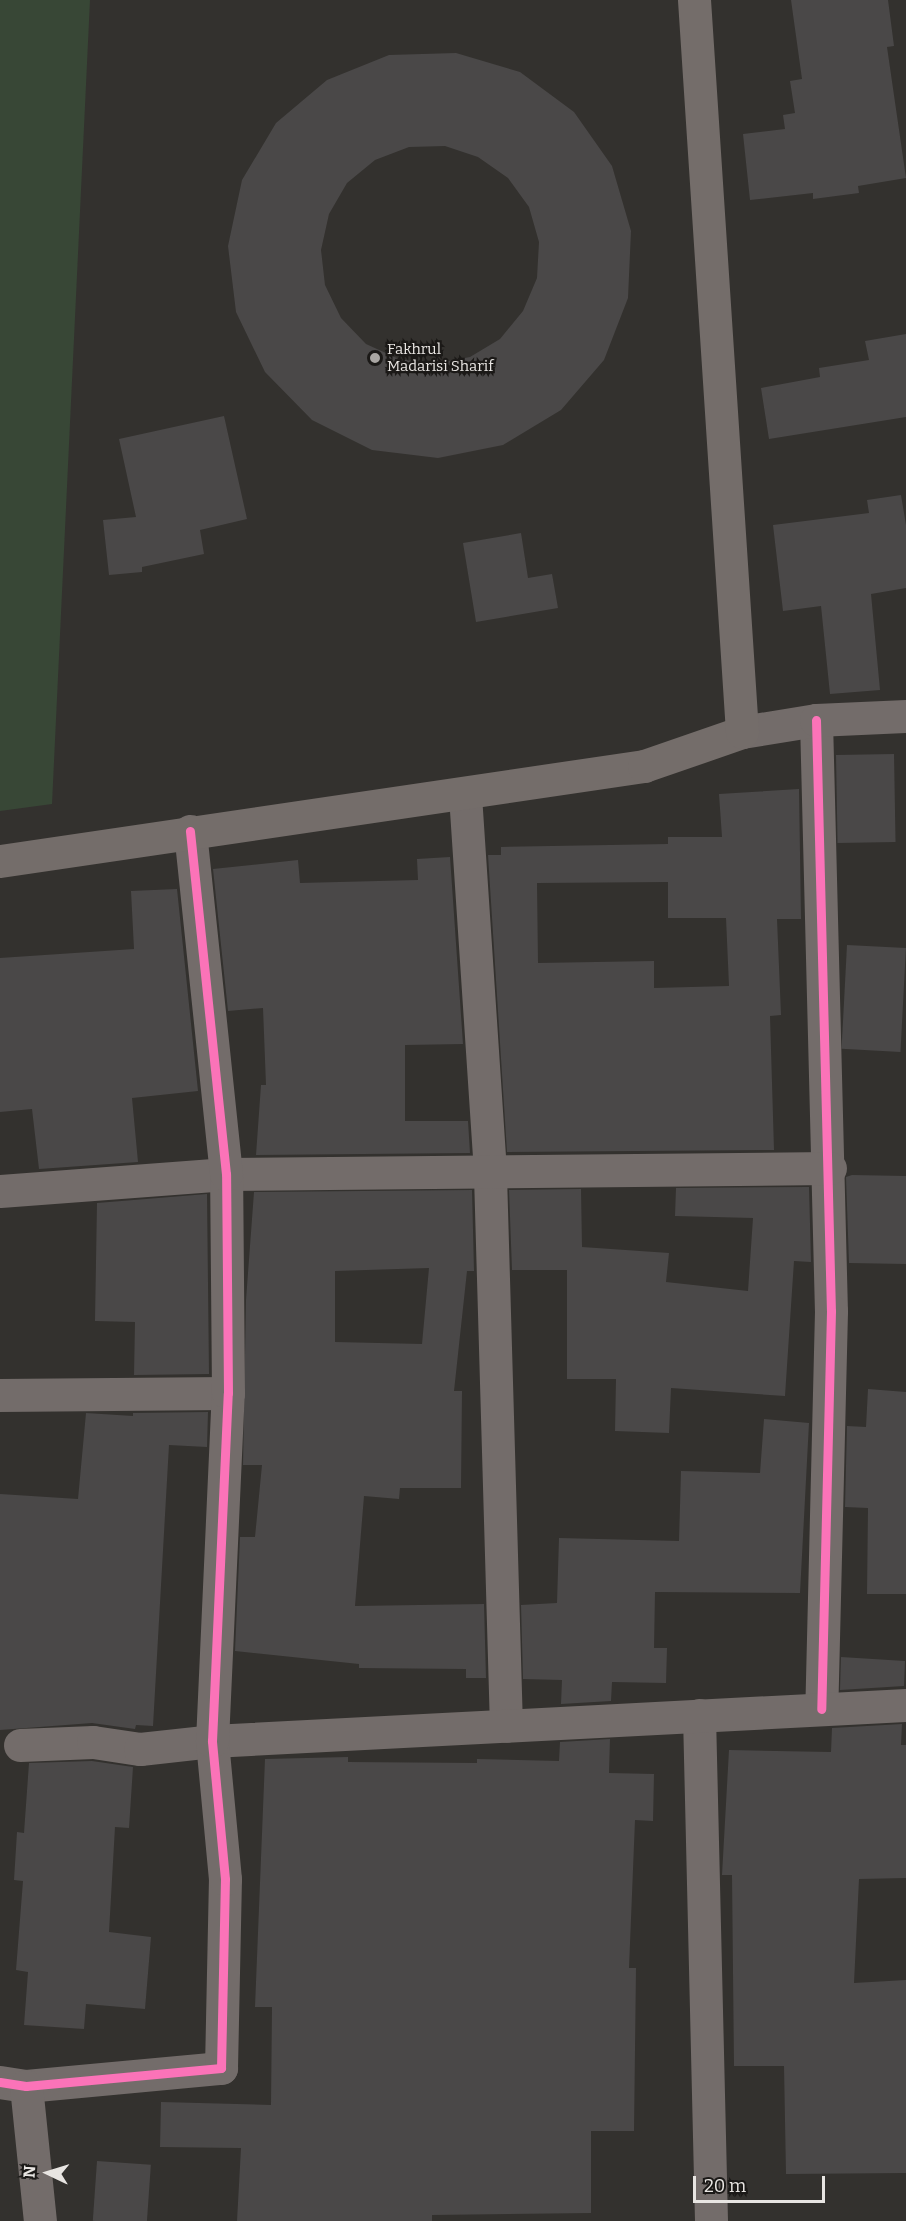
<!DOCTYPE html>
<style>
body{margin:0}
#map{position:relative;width:906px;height:2221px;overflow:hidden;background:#33312e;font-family:Bitter,serif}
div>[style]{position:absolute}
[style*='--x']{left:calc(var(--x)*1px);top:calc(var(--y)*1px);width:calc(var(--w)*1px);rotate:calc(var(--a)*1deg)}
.green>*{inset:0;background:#384736}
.building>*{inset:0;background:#4a4848;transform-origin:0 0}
.minor>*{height:33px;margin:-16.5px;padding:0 16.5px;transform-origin:16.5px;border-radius:16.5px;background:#736c6a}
.major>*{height:33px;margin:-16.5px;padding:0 16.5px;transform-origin:16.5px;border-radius:16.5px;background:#746d6a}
.cycleway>*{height:9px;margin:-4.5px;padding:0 4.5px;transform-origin:4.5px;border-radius:4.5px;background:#fb73b8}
.dots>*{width:16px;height:16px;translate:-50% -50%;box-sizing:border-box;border:3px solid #1b1917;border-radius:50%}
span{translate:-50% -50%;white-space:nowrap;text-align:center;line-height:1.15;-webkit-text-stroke:4.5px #1b1917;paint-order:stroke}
.poi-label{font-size:15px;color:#e8e5e2}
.left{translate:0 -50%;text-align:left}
.north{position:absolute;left:18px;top:2143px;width:60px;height:60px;-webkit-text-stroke:4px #1b1917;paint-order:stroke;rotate:274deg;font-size:16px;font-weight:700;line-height:24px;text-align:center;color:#e8e5e2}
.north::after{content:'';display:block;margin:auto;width:21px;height:27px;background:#e8e5e2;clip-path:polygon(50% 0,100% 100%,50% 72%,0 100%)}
.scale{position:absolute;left:693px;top:2176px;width:132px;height:27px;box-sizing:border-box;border:3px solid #e8e5e2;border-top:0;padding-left:8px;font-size:18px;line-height:21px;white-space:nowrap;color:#e8e5e2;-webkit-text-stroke:4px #1b1917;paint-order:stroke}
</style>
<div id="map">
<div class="green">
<i style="clip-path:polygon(0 0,90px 0,52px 804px,0 811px)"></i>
</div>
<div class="building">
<i style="clip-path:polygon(791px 0,888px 0,894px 46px,887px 47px,906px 178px,858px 186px,859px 193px,813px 199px,813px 193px,750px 200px,743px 134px,785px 129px,783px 115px,795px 113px,790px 81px,802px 79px)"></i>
<i style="clip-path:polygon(evenodd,456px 53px,520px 72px,574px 112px,612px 166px,631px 231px,628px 298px,604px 360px,561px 410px,503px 445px,438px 458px,372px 450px,312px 420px,265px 372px,236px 312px,228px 246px,242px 180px,276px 123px,327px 80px,389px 55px,456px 53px,445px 146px,478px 157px,508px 178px,529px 207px,539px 242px,537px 278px,523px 311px,500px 339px,470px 357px,434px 364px,399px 359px,366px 344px,341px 318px,325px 285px,321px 250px,329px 214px,347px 183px,375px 160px,409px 147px,445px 146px)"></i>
<i style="clip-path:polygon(906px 334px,906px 417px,769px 439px,761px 388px,820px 377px,819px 368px,869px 360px,865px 341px)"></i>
<i style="clip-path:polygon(224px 416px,247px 519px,200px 530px,204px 554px,142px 567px,142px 572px,109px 575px,103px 520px,136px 517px,119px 439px)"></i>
<i style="clip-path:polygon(901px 495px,906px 525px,906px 588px,871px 594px,880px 690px,830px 694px,821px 606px,783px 611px,773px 525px,869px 513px,867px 500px)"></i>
<i style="clip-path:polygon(521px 533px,528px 578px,552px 574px,558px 608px,476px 622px,463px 543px)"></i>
<i style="left:894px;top:754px;width:88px;height:58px;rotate:89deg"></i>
<i style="clip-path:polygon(evenodd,799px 789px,801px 919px,777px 919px,781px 1015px,770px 1016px,774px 1150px,507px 1152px,488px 855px,501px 855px,501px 847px,668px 844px,668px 837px,722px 837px,719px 794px,799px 789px,668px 882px,668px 918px,726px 918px,729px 986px,654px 988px,654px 961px,538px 963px,537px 883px,668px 882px)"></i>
<i style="clip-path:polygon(450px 857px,463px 1044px,405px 1045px,405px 1121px,468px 1121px,470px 1153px,256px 1155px,261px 1085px,266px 1085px,263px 1008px,228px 1011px,213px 869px,298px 860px,300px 883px,418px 880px,417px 859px)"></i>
<i style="clip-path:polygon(177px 889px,198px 1091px,132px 1098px,138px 1162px,39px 1169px,32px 1109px,0 1112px,0 958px,134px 949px,131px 891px)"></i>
<i style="left:847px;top:945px;width:59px;height:104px;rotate:3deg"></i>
<i style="clip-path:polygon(852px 1175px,906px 1176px,906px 1264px,849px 1263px,846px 1177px)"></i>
<i style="clip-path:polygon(809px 1187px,811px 1262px,794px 1261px,785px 1396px,671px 1388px,669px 1433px,615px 1431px,616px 1379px,567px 1379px,567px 1270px,512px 1270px,509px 1190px,581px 1189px,582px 1247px,669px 1253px,666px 1282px,748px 1291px,753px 1218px,675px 1216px,676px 1188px)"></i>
<i style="clip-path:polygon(evenodd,472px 1190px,474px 1271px,467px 1271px,454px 1391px,462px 1391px,461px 1488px,400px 1488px,399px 1499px,364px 1496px,355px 1606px,484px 1604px,486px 1678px,466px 1678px,466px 1669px,359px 1668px,359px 1664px,235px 1651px,240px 1537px,255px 1537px,262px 1465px,243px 1465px,246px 1300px,254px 1192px,472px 1190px,429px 1268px,422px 1344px,335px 1342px,335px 1271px,429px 1268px)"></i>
<i style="clip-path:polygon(207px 1194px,209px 1374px,134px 1375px,135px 1322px,95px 1321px,97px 1203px)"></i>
<i style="clip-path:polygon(868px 1389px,906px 1392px,906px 1594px,867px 1594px,868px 1508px,845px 1507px,847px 1426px,866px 1427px)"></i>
<i style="clip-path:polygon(208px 1412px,207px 1447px,169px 1445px,153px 1726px,136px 1725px,135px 1729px,92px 1723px,0 1730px,0 1494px,78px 1499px,86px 1413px,133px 1416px,133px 1413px)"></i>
<i style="clip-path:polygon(764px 1419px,809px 1423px,800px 1593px,655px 1592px,654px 1648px,667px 1648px,666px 1683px,612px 1682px,611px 1701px,561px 1704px,562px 1680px,523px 1679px,521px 1605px,557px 1603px,559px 1538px,679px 1541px,681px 1471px,760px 1473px)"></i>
<i style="clip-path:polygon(841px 1657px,905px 1661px,904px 1686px,840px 1690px)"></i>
<i style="clip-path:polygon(902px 1724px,901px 1745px,906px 1745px,906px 1878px,859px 1879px,854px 1983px,906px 1980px,906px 2173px,786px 2174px,784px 2066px,734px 2066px,732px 1875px,722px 1875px,729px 1750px,831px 1752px,832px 1728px)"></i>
<i style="clip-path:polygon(610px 1739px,609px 1773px,654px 1774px,653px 1821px,635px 1820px,629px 1968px,636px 1968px,634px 2131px,591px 2131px,591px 2213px,432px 2215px,432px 2221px,237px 2221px,241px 2148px,160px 2147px,161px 2102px,271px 2105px,272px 2007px,255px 2007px,265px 1759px,348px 1757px,348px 1762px,477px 1763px,477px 1759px,559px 1761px,560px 1742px)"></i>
<i style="clip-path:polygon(92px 1761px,133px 1767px,129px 1828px,115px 1827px,109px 1932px,151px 1937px,145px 2009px,86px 2004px,84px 2029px,24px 2025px,28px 1972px,16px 1970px,23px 1881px,14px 1880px,17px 1832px,24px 1833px,29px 1763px)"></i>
<i style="left:97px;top:2161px;width:54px;height:60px;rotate:4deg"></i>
</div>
<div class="minor">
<i style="--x:816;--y:720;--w:591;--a:88.55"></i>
<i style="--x:831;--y:1311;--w:398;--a:91.4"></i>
<i style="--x:742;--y:732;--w:75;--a:-9.2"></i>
<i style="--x:816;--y:720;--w:90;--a:-2.5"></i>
<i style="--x:465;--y:795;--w:381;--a:86.2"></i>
<i style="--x:490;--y:1175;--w:551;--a:88.34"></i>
<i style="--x:0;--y:1191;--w:227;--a:-4.3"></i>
<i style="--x:226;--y:1174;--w:604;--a:-0.57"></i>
<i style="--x:0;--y:1395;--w:228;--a:-0.5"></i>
<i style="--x:699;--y:1715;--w:506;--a:88.64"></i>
<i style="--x:20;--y:1745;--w:73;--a:-2.4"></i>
<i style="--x:93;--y:1742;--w:48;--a:8.5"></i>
<i style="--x:140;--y:1749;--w:72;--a:-6.3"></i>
<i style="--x:212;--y:1741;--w:695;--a:-2.97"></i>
<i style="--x:0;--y:2082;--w:26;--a:9"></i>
<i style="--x:26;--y:2086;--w:196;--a:-5.3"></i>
<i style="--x:221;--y:2068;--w:189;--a:-88.8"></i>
<i style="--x:225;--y:1879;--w:139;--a:-95.4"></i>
<i style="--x:212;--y:1741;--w:348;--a:-87.4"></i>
<i style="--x:228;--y:1393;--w:219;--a:-90.5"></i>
<i style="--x:226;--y:1174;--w:345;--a:-96"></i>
<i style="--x:26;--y:2086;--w:136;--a:84.1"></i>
</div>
<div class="major">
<i style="--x:0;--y:861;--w:651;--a:-8.39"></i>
<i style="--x:644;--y:766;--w:104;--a:-19.1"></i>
<i style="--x:742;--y:732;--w:734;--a:-93.75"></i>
</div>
<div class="cycleway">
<i style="--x:816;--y:720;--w:591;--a:88.55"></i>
<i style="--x:831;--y:1311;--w:398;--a:91.4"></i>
<i style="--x:0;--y:2082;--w:26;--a:9"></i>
<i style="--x:26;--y:2086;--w:196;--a:-5.3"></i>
<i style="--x:221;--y:2068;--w:189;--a:-88.8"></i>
<i style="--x:225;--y:1879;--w:139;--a:-95.4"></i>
<i style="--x:212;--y:1741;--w:348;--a:-87.4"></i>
<i style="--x:228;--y:1393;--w:219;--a:-90.5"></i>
<i style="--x:226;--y:1174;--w:345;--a:-96"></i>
</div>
<div class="dots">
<i style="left:375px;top:358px;background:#a9a6a3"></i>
</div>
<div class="poi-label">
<span class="left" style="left:387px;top:358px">Fakhrul<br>Madarisi Sharif</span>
</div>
<div class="north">N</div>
<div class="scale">20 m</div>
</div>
